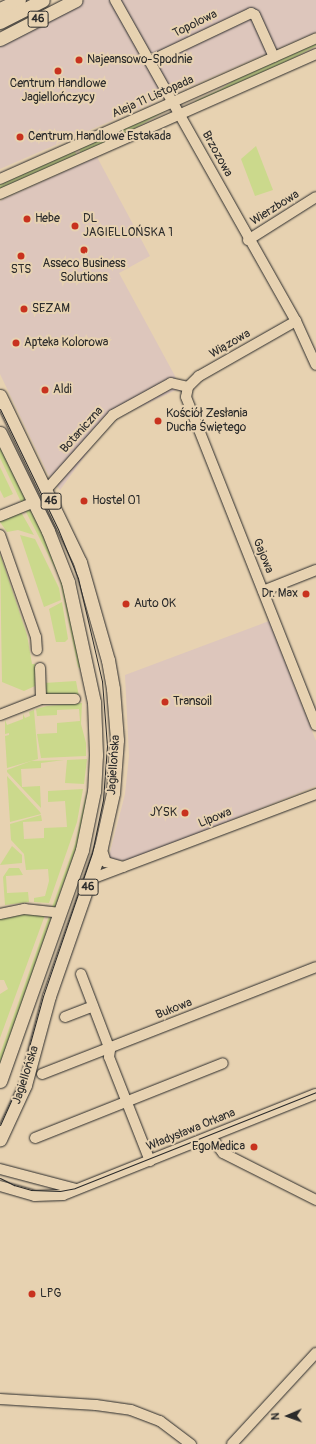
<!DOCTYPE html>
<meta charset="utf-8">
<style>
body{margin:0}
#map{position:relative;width:316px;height:1444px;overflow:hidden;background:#e7d2b1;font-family:Pangolin,sans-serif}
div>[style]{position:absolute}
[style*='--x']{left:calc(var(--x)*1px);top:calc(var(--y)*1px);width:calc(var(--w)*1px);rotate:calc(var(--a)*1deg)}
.built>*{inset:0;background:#ddc6bc}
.green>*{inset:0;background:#cbd98c}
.roads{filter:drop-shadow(0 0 1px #2b2b2b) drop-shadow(0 0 1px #2b2b2b)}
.minor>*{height:10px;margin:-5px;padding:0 5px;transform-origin:5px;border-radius:5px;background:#e7d2b1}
.major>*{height:13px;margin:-6.5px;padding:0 6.5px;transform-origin:6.5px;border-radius:6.5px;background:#e7d2b1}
.tram>*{height:1px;margin:-0.5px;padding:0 0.5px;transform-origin:0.5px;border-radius:0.5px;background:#2b2b2b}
.dots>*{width:11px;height:11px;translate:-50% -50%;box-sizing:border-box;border:2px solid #e7d2b1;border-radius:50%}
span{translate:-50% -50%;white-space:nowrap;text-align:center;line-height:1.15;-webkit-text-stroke:4px #e7d2b1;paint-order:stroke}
.shield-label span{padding:1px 3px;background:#e7d2b1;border:1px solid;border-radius:3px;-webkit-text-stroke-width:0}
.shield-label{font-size:11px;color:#2b2b2b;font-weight:700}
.street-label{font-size:12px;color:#2b2b2b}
.poi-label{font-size:12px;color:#2b2b2b}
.left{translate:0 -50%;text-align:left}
.right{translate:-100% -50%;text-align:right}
.north{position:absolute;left:268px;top:1396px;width:40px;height:40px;-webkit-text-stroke:3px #e7d2b1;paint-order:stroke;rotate:268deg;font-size:11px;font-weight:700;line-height:16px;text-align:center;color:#2b2b2b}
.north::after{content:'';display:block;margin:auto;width:14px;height:18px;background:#2b2b2b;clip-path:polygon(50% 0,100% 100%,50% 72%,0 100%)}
</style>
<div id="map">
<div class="built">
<i style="clip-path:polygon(84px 0,316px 0,316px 32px,0 169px,0 44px)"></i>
<i style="clip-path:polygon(97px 157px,150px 256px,119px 273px,175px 376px,180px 391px,176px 390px,116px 418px,100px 435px,60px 490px,48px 474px,0 374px,0 201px)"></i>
<i style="clip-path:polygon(269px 621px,316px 741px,316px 786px,132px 860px,108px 860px,125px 794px,129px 756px,125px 675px)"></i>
</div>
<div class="green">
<i style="clip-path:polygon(316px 43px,316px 46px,286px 62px,196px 103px,195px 101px,221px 89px,240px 76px)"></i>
<i style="clip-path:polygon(167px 110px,118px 138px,81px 154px,79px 148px)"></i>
<i style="clip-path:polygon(256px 146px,273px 190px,255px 196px,241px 159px)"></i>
<i style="clip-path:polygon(74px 150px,77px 156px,0 190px,0 184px)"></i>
<i style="clip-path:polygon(0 443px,25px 498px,22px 504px,0 458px)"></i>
<i style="clip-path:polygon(0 467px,13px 494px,4px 498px,0 490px)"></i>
<i style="clip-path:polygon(30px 509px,48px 541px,64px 585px,81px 670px,78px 667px,59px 576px,25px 510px)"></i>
<i style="clip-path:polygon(21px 512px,34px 535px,18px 530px,7px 532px,0 522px,0 519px)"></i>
<i style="clip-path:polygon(20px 535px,35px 539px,59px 588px,61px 600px,44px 607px)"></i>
<i style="clip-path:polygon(0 554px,27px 635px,32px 664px,35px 664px,35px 686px,24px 691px,2px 682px)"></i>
<i style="clip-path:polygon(62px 602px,68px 639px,65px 642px,56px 642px,49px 609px)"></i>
<i style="clip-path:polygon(76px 681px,79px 697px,46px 697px,44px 683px)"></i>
<i style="clip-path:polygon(82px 703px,81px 724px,86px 743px,86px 756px,41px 758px,37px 734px,57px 733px,57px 723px,80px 721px,79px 709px,57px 710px,57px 715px,37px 716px,36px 709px,47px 706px)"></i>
<i style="clip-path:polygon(34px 710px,38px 759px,7px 768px,5px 736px,9px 735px,9px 733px,5px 734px,5px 720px,7px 725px,23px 719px,23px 714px,25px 718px,30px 716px,29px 712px)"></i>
<i style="clip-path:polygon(87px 759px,84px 784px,65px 783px,67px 760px)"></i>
<i style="clip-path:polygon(64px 760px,41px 763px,41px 768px,21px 769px,22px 787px,40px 786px,41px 808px,7px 772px,7px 770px,31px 761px)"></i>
<i style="clip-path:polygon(7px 776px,40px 812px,41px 814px,10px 822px)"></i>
<i style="clip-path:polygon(83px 789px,77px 822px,49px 903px,34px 902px,34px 898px,45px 896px,49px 881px,48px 869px,26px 870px,24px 854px,11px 840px,10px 824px,41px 815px,42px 821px,23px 822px,24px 839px,44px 838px,44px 828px,67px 827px,65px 801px,48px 802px,48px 791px)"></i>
<i style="clip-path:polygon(87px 790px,83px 830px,55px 907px,52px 907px,75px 844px)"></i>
<i style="clip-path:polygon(12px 846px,22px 855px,22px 863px,0 865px)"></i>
<i style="clip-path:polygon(9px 868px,19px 868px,23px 875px,6px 876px,7px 893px,28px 892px,29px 902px,5px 905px,3px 877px)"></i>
<i style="clip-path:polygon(25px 913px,45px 915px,0 1038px,0 994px,8px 989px,4px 980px,0 980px,0 918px,8px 915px,10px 918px,12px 915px)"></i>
<i style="clip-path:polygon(49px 916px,51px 918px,0 1071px,0 1054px)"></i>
</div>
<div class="roads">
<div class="minor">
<i style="--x:115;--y:0;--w:369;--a:60.6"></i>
<i style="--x:296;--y:321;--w:48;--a:65.6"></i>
<i style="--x:150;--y:61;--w:112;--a:-25.4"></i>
<i style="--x:251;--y:13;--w:4;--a:27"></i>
<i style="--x:255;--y:15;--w:46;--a:65.7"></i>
<i style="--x:0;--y:179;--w:346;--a:-24"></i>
<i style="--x:0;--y:194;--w:346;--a:-23.9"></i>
<i style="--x:248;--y:240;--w:80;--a:-32.3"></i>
<i style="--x:296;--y:321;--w:112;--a:150.4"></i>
<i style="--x:199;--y:376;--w:16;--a:135"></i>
<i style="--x:188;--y:387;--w:10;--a:101"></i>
<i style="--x:186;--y:397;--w:353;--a:68.4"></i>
<i style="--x:46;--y:490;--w:101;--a:-48.2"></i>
<i style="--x:113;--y:415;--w:66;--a:-28.9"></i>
<i style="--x:171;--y:383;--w:17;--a:13"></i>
<i style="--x:0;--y:516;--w:37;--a:-22"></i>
<i style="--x:0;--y:535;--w:108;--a:70.6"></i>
<i style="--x:36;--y:637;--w:13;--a:86"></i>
<i style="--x:263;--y:591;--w:57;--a:-21.6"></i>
<i style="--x:40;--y:668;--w:31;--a:88"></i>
<i style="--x:0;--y:715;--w:44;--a:-21.3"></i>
<i style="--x:41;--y:699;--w:34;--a:0"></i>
<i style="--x:101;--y:847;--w:16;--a:72"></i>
<i style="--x:106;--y:862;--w:18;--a:16"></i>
<i style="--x:91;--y:879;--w:241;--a:-20.7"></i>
<i style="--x:0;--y:914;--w:25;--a:-12"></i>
<i style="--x:24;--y:909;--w:37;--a:6"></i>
<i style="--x:81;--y:974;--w:81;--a:69.1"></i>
<i style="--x:110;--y:1050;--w:7;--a:98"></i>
<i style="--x:109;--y:1057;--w:112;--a:68.5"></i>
<i style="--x:65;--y:1017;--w:30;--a:-21"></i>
<i style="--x:42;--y:1074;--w:294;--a:-21.3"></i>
<i style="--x:211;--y:1137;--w:20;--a:53"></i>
<i style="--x:223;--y:1153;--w:104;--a:26.8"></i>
<i style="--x:35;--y:1138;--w:202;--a:-21.7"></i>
<i style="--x:0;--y:1169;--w:79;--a:14.7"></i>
<i style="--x:0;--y:1186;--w:36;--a:16"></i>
<i style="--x:35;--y:1196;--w:28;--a:-2"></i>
<i style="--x:63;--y:1195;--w:272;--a:-21.8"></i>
<i style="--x:0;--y:1399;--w:96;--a:3.6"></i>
<i style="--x:96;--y:1405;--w:35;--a:8"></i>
<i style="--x:131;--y:1410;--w:31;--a:21"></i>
<i style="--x:160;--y:1421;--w:39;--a:37"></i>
<i style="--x:232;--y:1444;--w:124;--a:-47.3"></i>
</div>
<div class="major">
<i style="--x:0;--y:9;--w:21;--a:-25"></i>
<i style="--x:0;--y:22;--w:48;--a:-27.1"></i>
<i style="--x:0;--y:39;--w:85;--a:-27.2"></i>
<i style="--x:0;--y:396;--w:184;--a:64.3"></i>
<i style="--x:80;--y:562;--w:102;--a:74.1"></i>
<i style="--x:108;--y:660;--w:29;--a:80"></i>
<i style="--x:113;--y:689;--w:51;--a:85.5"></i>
<i style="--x:117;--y:740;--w:53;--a:94.3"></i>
<i style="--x:113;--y:793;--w:55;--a:102.5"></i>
<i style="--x:101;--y:847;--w:158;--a:109.2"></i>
<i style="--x:49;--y:996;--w:92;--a:105.1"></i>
<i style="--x:25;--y:1085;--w:60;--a:114.8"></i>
<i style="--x:0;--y:433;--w:109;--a:63.9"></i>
<i style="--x:48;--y:531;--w:55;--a:68.6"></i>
<i style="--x:68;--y:582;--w:123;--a:77.8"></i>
<i style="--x:94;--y:702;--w:53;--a:87.8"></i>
<i style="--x:96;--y:755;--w:36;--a:93"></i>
<i style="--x:94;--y:791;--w:60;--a:101.5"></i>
<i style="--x:82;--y:850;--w:245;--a:109.5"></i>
</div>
</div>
<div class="tram">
<i style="--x:0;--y:409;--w:133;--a:64.2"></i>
<i style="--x:58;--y:529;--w:53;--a:67.8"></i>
<i style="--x:78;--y:578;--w:106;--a:76.9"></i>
<i style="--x:102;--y:681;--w:65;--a:85.6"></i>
<i style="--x:107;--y:746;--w:54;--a:94.2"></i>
<i style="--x:103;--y:800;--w:54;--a:101.7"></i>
<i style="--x:92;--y:853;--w:151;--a:108.9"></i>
<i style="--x:43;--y:996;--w:90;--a:105.4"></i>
<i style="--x:19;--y:1083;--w:46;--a:114.3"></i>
<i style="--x:0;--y:1178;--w:16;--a:27"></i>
<i style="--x:14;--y:1185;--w:18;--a:16"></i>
<i style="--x:31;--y:1190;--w:29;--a:2"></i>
<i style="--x:60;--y:1191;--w:15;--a:-11"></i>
<i style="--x:75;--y:1188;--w:259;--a:-21.7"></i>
</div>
<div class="dots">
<i style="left:79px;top:60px;background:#c8321e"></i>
<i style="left:58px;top:71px;background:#c8321e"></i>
<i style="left:20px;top:137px;background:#c8321e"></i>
<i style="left:27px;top:219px;background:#c8321e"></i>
<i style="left:75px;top:226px;background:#c8321e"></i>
<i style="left:84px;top:250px;background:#c8321e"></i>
<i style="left:21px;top:256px;background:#c8321e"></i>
<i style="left:24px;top:309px;background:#c8321e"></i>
<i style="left:16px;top:343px;background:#c8321e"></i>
<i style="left:45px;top:390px;background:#c8321e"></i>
<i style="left:158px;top:421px;background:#c8321e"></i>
<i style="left:84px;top:501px;background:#c8321e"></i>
<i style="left:306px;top:594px;background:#c8321e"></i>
<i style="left:126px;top:604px;background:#c8321e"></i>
<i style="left:165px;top:702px;background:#c8321e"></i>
<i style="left:185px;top:813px;background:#c8321e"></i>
<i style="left:254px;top:1147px;background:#c8321e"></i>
<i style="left:32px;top:1294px;background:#c8321e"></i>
</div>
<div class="shield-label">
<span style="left:38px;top:19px">46</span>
<span style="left:51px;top:501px">46</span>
<span style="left:88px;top:887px">46</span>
</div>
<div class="street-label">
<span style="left:195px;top:24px;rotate:-26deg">Topolowa</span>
<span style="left:153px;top:97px;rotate:-24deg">Aleja 11 Listopada</span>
<span style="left:217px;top:154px;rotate:61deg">Brzozowa</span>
<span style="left:275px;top:208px;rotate:-32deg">Wierzbowa</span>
<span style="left:230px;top:344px;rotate:-30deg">Wiązowa</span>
<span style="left:82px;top:430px;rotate:-48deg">Botaniczna</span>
<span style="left:263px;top:556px;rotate:68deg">Gajowa</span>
<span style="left:114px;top:765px;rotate:-86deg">Jagiellońska</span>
<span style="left:215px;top:818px;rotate:-22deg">Lipowa</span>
<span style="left:174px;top:1009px;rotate:-21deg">Bukowa</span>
<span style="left:26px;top:1075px;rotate:-72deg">Jagiellońska</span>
<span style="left:191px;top:1130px;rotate:-22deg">Władysława Orkana</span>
</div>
<div class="poi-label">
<span class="left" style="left:87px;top:60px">Najeansowo-Spodnie</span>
<span style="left:58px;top:91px">Centrum Handlowe<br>Jagiellończycy</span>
<span class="left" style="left:28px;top:137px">Centrum Handlowe Estakada</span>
<span class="left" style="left:35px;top:219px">Hebe</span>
<span class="left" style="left:83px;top:226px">DL<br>JAGIELLOŃSKA 1</span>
<span style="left:84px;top:271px">Asseco Business<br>Solutions</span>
<span style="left:21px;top:270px">STS</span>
<span class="left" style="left:32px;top:309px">SEZAM</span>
<span class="left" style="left:24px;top:343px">Apteka Kolorowa</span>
<span class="left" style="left:53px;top:390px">Aldi</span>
<span class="left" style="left:166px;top:421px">Kościół Zesłania<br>Ducha Świętego</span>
<span class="left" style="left:92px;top:501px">Hostel 01</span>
<span class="right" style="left:298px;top:594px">Dr. Max</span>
<span class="left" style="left:134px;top:604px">Auto OK</span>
<span class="left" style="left:173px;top:702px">Transoil</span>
<span class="right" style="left:177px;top:813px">JYSK</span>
<span class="right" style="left:245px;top:1147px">EgoMedica</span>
<span class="left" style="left:40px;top:1294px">LPG</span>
</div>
<div class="north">N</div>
</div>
